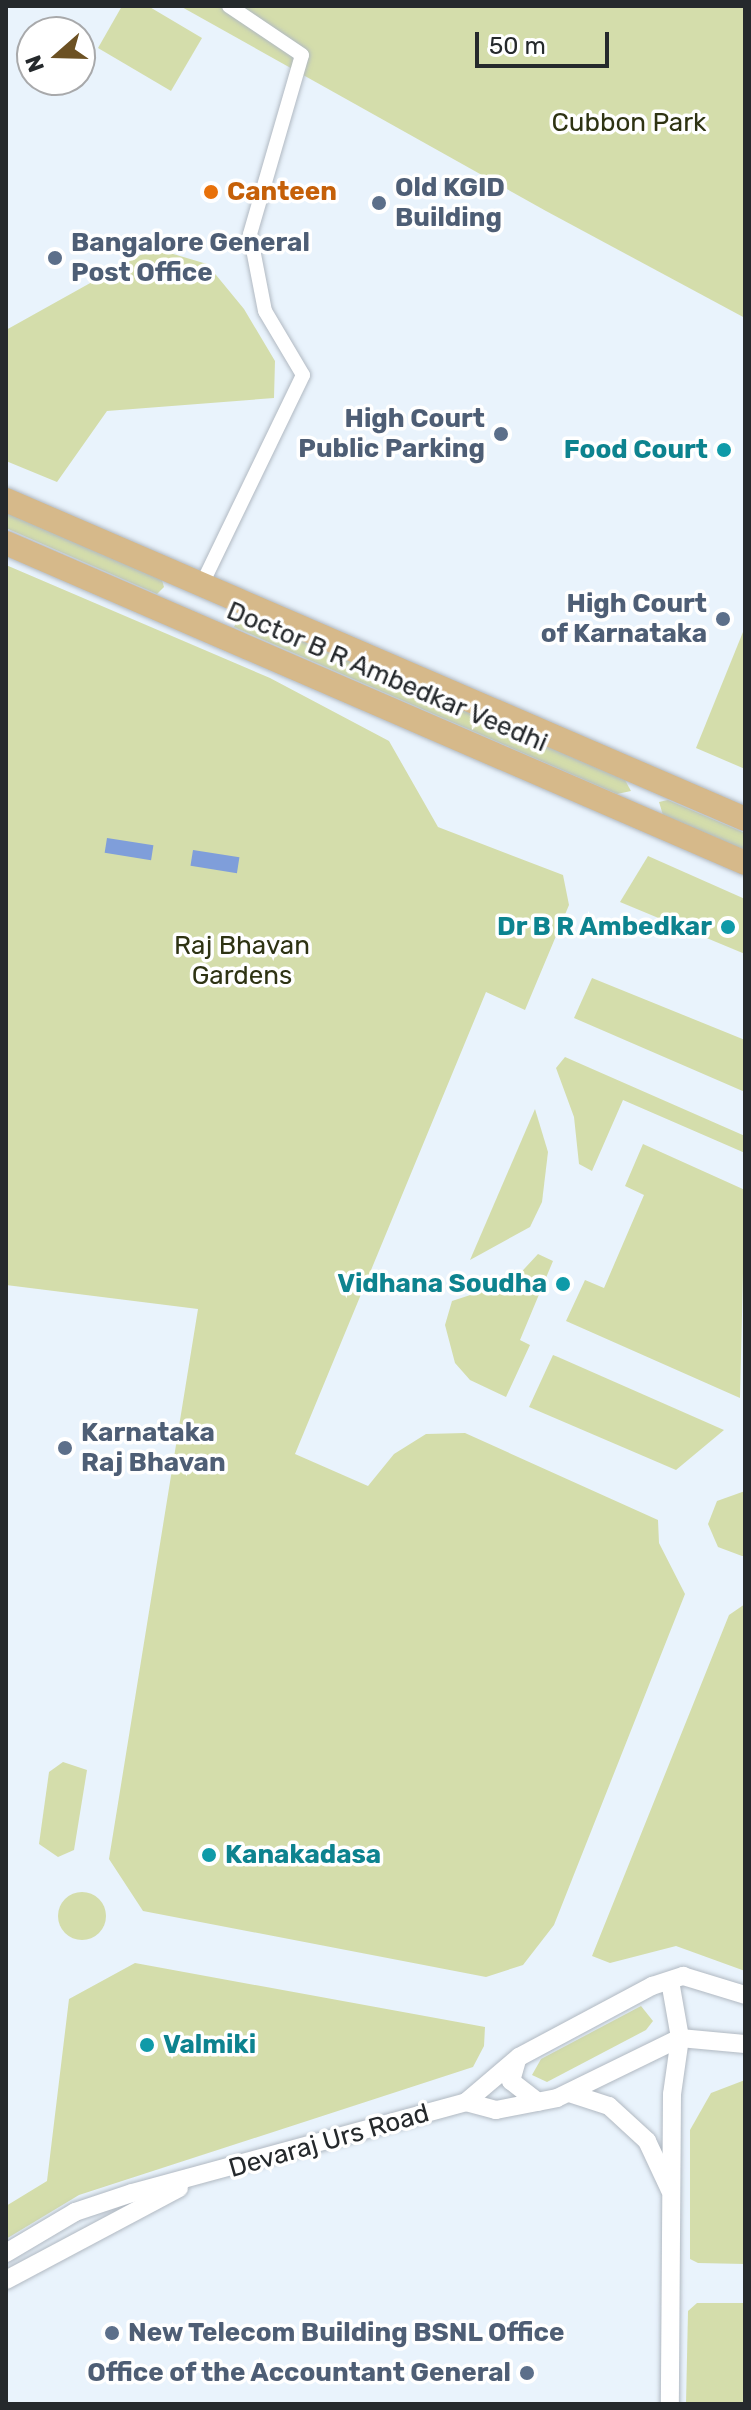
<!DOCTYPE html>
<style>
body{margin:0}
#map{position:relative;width:751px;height:2410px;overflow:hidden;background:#e9f3fc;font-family:Rubik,sans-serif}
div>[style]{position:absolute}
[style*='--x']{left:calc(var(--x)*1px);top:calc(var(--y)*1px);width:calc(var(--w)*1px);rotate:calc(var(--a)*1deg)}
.green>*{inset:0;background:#d4ddab}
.round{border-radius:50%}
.water>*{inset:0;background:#7f9eda;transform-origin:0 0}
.roads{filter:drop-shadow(0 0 2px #b1b9c2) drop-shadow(0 0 2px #b1b9c2)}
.minor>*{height:14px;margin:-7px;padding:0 7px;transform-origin:7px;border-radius:7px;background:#fff}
.tertiary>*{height:18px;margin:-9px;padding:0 9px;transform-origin:9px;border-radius:9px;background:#fff}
.primary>*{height:24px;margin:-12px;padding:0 12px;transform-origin:12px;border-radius:12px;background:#d6b98a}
.dots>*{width:22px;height:22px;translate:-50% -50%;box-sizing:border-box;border:4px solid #fff;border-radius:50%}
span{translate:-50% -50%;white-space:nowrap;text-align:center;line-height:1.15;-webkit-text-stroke:7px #fff;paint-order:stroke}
.park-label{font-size:26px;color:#2e3313}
.service-label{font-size:26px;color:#4e5e75;font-weight:700}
.left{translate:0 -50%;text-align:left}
.right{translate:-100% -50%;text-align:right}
.food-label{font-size:26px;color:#c56008;font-weight:700}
.culture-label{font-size:26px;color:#0d838f;font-weight:700}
.street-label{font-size:26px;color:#25292c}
.frame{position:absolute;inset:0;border:8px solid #25292c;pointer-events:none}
.north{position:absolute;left:16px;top:16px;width:80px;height:80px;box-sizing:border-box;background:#fff;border:2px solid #a8a9ab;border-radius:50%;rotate:250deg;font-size:22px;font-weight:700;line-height:32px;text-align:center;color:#25292c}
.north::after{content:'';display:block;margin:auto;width:28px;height:36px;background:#6c5123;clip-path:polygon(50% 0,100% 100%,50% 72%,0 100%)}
.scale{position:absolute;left:475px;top:32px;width:134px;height:36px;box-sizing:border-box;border:4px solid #25292c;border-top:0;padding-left:10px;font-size:24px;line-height:28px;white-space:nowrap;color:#25292c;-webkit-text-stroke:6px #fff;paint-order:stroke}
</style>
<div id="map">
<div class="green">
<i style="clip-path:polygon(122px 6px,148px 6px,202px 38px,171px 91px,98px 48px)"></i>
<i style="clip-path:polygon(180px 6px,745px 6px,745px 318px,546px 211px)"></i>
<i style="clip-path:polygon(153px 248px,207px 264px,244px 309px,275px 361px,274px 398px,107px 411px,57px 482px,6px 461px,6px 330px)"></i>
<i style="clip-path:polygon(6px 512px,162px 580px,164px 587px,157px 594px,6px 528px)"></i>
<i style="clip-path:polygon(6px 565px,270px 678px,389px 741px,438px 827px,563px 875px,569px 905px,525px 1010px,486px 992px,295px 1454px,368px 1486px,394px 1454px,426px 1434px,465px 1433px,658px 1520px,659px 1543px,685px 1594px,554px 1925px,523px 1965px,486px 1977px,143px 1911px,109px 1859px,198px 1309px,6px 1285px)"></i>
<i style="clip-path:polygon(240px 614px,625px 780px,631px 791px,617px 794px,234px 627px)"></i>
<i style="clip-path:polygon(745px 627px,745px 769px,696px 748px)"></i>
<i style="clip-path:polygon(668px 800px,745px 833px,745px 850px,663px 815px,659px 802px)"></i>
<i style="clip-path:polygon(648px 856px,745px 899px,745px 954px,620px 902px)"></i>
<i style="clip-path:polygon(592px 978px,745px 1040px,745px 1092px,574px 1018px)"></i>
<i style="clip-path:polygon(565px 1057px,745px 1136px,745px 1153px,623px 1100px,592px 1171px,579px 1164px,574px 1117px,556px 1068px)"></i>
<i style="clip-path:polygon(535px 1109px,548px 1152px,542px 1202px,530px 1227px,470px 1260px)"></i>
<i style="clip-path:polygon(643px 1144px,745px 1190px,740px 1398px,566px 1321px,585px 1280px,604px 1288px,644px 1195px,625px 1186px)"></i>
<i style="clip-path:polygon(538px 1254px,553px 1261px,520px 1340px,530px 1345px,506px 1397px,470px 1380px,455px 1363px,445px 1325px,452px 1301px,513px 1281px)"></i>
<i style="clip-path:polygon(553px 1355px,558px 1357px,724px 1430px,676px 1470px,529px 1407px)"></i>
<i style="clip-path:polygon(745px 1491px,745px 1556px,742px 1556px,718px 1547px,708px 1524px,717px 1501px)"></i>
<i style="clip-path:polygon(745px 1604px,745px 1971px,676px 1946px,610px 1963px,592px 1956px,729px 1615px)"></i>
<i style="clip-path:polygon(63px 1762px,87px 1770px,74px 1850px,58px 1857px,39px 1844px,49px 1772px)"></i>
<i class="round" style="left:58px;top:1892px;width:48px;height:48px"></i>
<i style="clip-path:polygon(135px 1963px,485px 2027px,484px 2046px,473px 2067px,79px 2195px,6px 2239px,6px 2206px,47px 2181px,69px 1999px)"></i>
<i style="clip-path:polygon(641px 2006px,653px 2021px,646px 2030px,547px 2082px,532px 2075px,541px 2059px)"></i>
<i style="clip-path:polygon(745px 2080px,745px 2264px,698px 2263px,690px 2259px,690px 2130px,711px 2093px)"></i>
<i style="clip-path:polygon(697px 2303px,745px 2303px,745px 2404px,686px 2404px,688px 2311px)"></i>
</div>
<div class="water">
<i style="left:107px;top:838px;width:47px;height:15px;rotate:9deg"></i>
<i style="left:193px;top:850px;width:47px;height:16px;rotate:9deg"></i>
</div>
<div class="roads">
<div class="minor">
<i style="--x:202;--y:584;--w:232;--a:-64.2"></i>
<i style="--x:303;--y:375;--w:74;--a:-120.7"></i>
<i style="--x:265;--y:311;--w:78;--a:-101"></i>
<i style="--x:250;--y:234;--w:186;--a:-73.8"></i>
<i style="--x:302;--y:55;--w:88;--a:-146.1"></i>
</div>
<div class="tertiary">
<i style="--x:670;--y:1981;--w:58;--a:80"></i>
<i style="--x:680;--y:2038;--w:57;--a:98.1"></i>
<i style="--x:672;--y:2094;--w:310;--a:90.4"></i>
<i style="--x:517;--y:2060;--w:22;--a:106"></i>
<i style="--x:511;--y:2081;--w:34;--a:38"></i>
<i style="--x:569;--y:2093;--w:42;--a:18"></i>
<i style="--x:609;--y:2106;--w:52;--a:42.6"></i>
<i style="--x:647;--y:2141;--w:54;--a:64.9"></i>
<i style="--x:466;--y:2102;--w:31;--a:15"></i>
<i style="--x:496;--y:2110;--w:62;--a:-11.1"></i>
<i style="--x:557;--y:2098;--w:137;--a:-26"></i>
<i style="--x:680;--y:2038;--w:65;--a:5.3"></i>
<i style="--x:6;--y:2253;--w:80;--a:-30.7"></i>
<i style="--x:75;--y:2212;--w:60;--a:-18.4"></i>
<i style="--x:132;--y:2193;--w:346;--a:-15.2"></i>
<i style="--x:466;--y:2102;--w:70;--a:-40.3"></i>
<i style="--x:519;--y:2057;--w:151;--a:-28.1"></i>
<i style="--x:652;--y:1986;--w:33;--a:-18"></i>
<i style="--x:683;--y:1976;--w:65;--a:17"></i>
<i style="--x:6;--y:2280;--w:196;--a:-28"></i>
</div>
<div class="primary">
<i style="--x:6;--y:500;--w:805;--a:23.35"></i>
<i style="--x:6;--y:543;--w:805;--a:23.41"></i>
</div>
</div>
<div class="dots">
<i style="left:211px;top:192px;background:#e8710a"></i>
<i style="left:379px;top:203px;background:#5c6f8a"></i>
<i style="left:55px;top:258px;background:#5c6f8a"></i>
<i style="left:501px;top:434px;background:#5c6f8a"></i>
<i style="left:724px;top:450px;background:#0f9aa8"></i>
<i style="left:723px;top:619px;background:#5c6f8a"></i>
<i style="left:728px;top:927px;background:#0f9aa8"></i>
<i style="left:563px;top:1284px;background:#0f9aa8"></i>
<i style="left:65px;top:1448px;background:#5c6f8a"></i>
<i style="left:209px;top:1855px;background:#0f9aa8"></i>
<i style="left:147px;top:2045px;background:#0f9aa8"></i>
<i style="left:112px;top:2333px;background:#5c6f8a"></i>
<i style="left:527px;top:2373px;background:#5c6f8a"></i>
</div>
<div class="park-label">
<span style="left:629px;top:123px">Cubbon Park</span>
<span style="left:242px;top:961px">Raj Bhavan<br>Gardens</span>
</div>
<div class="service-label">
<span class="left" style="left:395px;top:203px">Old KGID<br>Building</span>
<span class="left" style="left:71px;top:258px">Bangalore General<br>Post Office</span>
<span class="right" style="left:485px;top:434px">High Court<br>Public Parking</span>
<span class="right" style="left:707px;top:619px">High Court<br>of Karnataka</span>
<span class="left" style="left:81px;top:1448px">Karnataka<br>Raj Bhavan</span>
<span class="left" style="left:128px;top:2333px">New Telecom Building BSNL Office</span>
<span class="right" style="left:511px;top:2373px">Office of the Accountant General</span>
</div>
<div class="food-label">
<span class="left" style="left:227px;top:192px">Canteen</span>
</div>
<div class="culture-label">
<span class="right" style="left:708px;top:450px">Food Court</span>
<span class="right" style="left:712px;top:927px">Dr B R Ambedkar</span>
<span class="right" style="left:547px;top:1284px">Vidhana Soudha</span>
<span class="left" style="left:225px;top:1855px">Kanakadasa</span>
<span class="left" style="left:163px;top:2045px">Valmiki</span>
</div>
<div class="street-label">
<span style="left:387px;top:677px;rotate:23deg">Doctor B R Ambedkar Veedhi</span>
<span style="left:329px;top:2141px;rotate:-16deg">Devaraj Urs Road</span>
</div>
<div class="frame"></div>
<div class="north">N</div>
<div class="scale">50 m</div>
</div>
